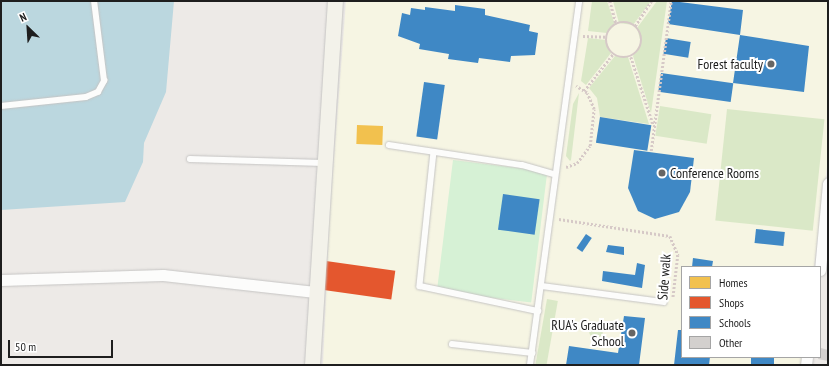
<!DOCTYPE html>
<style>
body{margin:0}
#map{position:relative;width:829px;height:366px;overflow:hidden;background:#edeae7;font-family:"PT Sans Narrow",sans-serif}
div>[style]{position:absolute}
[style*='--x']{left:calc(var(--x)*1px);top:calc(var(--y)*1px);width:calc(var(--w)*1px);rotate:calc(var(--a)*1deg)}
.education>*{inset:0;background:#f6f5e3}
.grass>*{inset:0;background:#dae8c7;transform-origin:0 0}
.round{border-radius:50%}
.park>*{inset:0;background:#d6f1d5;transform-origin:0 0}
.water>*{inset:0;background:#bbd7df}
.homes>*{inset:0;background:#f2c14e;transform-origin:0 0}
.shops>*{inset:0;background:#e4572e;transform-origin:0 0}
.schools>*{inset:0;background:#3f88c5;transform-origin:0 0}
.building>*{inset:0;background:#d3d0ce}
.path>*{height:2.5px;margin-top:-1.25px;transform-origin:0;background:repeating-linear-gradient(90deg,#d6c9c7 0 2px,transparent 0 4px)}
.path>.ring{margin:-1.25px;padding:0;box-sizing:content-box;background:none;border:2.5px solid #d6c9c7;border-radius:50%}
.roads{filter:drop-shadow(0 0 1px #c5c4c3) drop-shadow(0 0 1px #c5c4c3)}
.lane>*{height:5.5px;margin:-2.75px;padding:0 2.75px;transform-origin:2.75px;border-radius:2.75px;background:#fcfcfb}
.street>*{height:11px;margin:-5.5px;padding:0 5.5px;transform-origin:5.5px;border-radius:5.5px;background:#fcfcfb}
.secondary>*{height:15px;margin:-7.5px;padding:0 7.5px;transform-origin:7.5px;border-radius:7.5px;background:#f3f2ea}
.dots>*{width:11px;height:11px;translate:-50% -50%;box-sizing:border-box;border:2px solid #fff;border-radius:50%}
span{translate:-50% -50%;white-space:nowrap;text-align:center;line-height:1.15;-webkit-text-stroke:4px #fff;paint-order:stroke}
.poi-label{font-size:14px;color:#1e1e1e}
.right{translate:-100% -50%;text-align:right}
.left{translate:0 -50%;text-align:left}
.street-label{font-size:14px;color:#1e1e1e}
.frame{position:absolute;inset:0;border:2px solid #1e1e1e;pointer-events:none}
.legend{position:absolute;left:681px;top:266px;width:140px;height:92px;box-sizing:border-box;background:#fff;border:1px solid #a5a5a5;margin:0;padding:5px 7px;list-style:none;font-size:12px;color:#1e1e1e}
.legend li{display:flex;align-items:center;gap:8px;height:20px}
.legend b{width:20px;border:1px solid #a5a5a5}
.north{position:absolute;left:8px;top:8px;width:40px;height:40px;-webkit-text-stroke:3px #fff;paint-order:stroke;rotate:335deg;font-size:11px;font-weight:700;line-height:16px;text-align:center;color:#1e1e1e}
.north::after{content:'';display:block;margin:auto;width:14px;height:18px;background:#1e1e1e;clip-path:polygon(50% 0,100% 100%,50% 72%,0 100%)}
.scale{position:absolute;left:8px;top:340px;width:105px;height:18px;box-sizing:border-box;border:2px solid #1e1e1e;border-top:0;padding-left:5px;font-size:12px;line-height:14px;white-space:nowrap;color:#1e1e1e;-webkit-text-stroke:3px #fff;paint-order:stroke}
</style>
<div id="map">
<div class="education">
<i style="clip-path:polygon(346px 1px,828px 1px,828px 159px,814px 267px,682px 267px,682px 357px,803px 357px,802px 365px,323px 365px,329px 224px)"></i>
</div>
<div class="grass">
<i style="clip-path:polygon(592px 1px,607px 1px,615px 25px,607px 33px,588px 31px)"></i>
<i style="clip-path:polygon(613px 1px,651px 1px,633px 25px,619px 23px)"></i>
<i style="clip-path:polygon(657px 1px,667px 1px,651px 113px,633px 56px,641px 43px,637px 28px)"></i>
<i style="clip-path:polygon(588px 38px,606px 40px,611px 53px,586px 85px,581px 81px)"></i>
<i style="clip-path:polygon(615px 56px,628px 57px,649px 124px,600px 117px,597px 98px,589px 88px)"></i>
<i style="clip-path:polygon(579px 93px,571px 160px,570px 161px,566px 156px,573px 104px)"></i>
<i style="left:660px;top:106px;width:52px;height:30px;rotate:9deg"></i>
<i style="left:727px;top:109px;width:98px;height:112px;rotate:6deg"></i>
<i style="left:547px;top:299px;width:11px;height:67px;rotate:10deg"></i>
<i class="round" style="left:589px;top:324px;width:14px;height:14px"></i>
</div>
<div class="park">
<i style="left:453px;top:160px;width:95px;height:132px;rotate:7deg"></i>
</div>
<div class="water">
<i style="clip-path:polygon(1px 1px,174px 1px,166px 92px,144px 143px,143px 162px,125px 202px,1px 210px)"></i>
</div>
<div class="homes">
<i style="left:357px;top:125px;width:26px;height:19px;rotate:2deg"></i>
</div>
<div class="shops">
<i style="left:326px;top:261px;width:70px;height:29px;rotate:8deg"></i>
</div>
<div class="schools">
<i style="clip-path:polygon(672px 1px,743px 10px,740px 35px,809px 46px,804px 92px,733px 83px,740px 35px,668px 24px)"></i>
<i style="clip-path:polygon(455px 5px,485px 9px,485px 15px,530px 25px,529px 31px,538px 33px,535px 55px,511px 56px,510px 62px,479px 58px,478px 63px,448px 59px,449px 54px,419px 49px,420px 44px,398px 36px,402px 13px,410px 15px,411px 8px,425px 10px,425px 7px,455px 11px)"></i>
<i style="left:666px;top:38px;width:25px;height:16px;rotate:9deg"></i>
<i style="left:661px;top:73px;width:73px;height:19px;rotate:8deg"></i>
<i style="left:424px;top:82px;width:21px;height:55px;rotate:8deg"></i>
<i style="left:600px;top:117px;width:52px;height:26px;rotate:9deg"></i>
<i style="clip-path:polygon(634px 150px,694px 158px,690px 192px,679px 212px,655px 219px,638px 211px,628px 188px)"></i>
<i style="left:503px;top:194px;width:37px;height:36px;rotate:8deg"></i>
<i style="left:756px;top:229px;width:29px;height:14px;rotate:6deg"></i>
<i style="left:586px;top:234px;width:7px;height:17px;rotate:34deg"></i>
<i style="clip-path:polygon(608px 245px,624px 247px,624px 255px,606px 252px)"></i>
<i style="clip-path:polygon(693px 258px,713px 261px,712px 267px,692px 267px)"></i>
<i style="clip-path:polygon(637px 263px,645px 265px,642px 288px,602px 281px,603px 271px,635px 275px)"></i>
<i style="clip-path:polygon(624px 316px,645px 318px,639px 365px,566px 365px,569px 346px,618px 353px)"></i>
<i style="clip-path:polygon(678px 330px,682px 330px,682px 357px,710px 357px,709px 365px,674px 365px)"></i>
<i style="left:751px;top:357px;width:23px;height:8px"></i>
</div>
<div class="building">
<i style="clip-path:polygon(821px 348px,828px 350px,828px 361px,818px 359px)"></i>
</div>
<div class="path">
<i style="--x:610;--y:1;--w:24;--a:75"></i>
<i class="ring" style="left:606px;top:22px;width:33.5px;height:33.5px"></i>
<i style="--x:635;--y:26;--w:30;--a:-57"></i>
<i style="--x:583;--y:36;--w:23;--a:2"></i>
<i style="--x:631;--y:57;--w:71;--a:71.8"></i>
<i style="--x:584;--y:91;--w:47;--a:-51.9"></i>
<i style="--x:651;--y:151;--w:151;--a:-82.4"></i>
<i style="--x:566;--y:167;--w:12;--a:-20"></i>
<i style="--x:577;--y:163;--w:21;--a:-53"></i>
<i style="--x:590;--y:146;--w:37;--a:-84"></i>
<i style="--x:594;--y:109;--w:17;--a:-114"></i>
<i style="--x:587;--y:93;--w:13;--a:-148"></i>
<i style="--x:559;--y:219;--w:112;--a:8.7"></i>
<i style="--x:670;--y:236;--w:21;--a:67"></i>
<i style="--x:678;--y:255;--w:44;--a:96.5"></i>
</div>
<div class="roads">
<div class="lane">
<i style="--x:1;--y:106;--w:85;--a:-6"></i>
<i style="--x:86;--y:97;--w:13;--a:-23"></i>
<i style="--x:98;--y:92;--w:13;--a:-61"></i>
<i style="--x:104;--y:81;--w:81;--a:-97.1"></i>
<i style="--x:389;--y:145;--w:134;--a:8.6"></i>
<i style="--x:522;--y:165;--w:33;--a:16"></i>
<i style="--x:434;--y:152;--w:135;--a:96"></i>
<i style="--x:420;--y:286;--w:121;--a:12"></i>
<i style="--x:190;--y:159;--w:133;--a:1.7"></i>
<i style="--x:542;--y:286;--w:123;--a:7.5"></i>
<i style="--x:452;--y:344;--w:81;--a:6.4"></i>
<i style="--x:530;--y:365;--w:367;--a:-82.3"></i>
</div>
<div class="street">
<i style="--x:820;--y:270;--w:87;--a:-84.7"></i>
<i style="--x:1;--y:280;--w:162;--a:-1.8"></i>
<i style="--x:163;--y:275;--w:153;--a:6.4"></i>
<i style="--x:806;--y:365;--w:8;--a:-83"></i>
</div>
<div class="secondary">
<i style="--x:312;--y:365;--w:365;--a:-86.4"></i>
</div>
</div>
<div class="dots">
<i style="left:771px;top:64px;background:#666564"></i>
<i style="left:662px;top:173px;background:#666564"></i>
<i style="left:632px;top:333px;background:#666564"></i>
</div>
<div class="poi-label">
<span class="right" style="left:763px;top:64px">Forest faculty</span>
<span class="left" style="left:670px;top:173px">Conference Rooms</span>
<span class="right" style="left:624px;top:333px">RUA's Graduate<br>School</span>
</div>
<div class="street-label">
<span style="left:664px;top:277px;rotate:-86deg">Side walk</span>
</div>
<div class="frame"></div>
<ul class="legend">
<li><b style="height:11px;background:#f2c14e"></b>Homes</li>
<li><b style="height:11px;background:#e4572e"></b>Shops</li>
<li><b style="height:11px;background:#3f88c5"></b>Schools</li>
<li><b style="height:11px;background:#d3d0ce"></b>Other</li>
</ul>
<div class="north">N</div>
<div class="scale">50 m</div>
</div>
